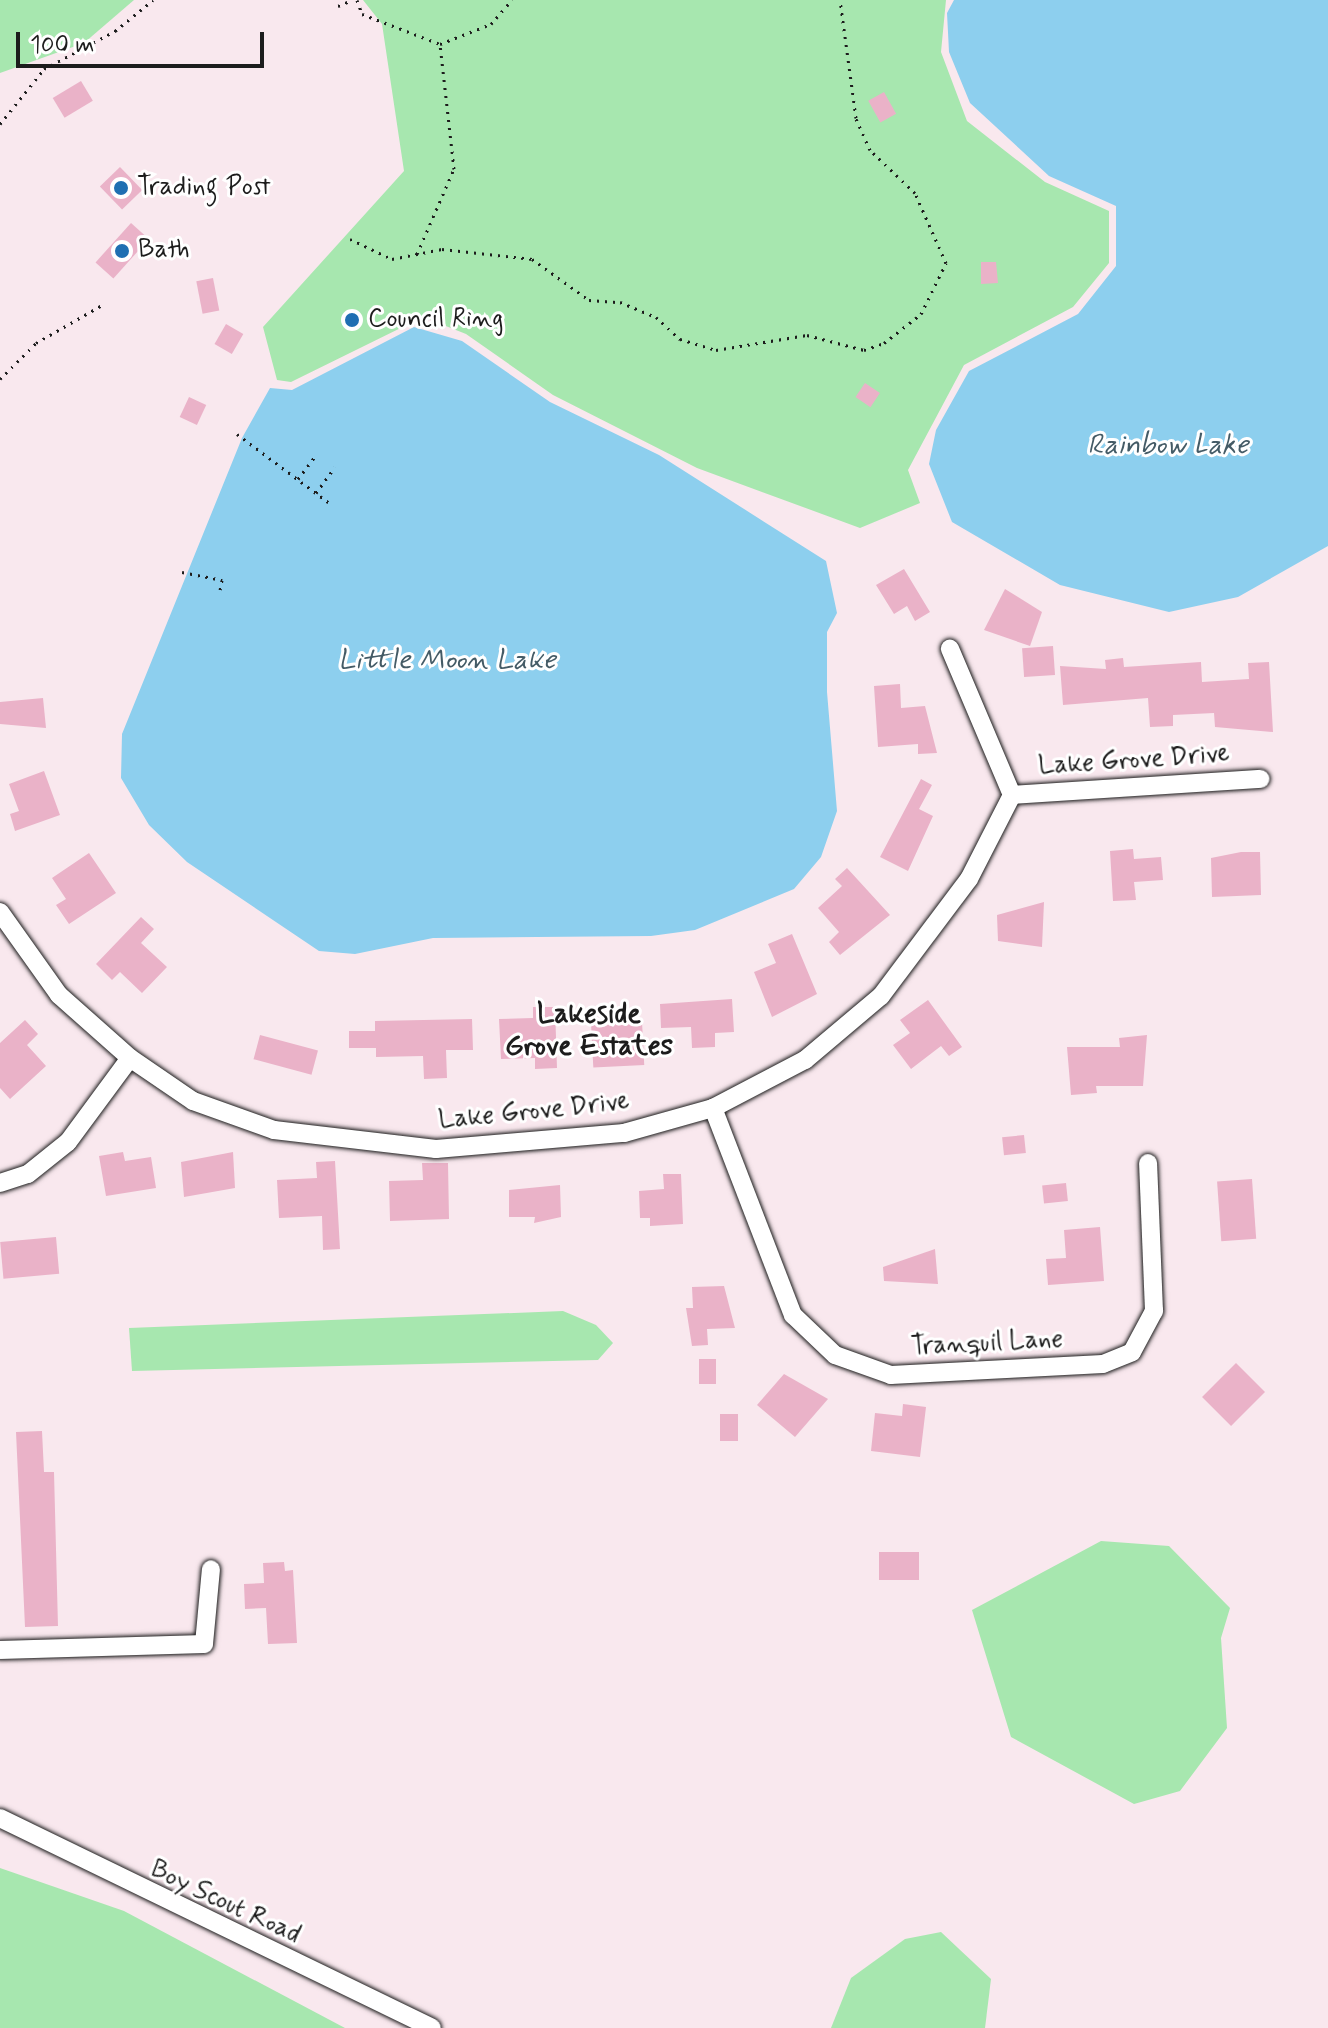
<!DOCTYPE html>
<style>
body{margin:0}
#map{position:relative;width:1328px;height:2028px;overflow:hidden;background:#f9e8ee;font-family:Mynerve,sans-serif}
div>[style]{position:absolute}
[style*='--x']{left:calc(var(--x)*1px);top:calc(var(--y)*1px);width:calc(var(--w)*1px);rotate:calc(var(--a)*1deg)}
.green>*{inset:0;background:#a7e7af}
.water>*{inset:0;background:#8dcfee}
.building>*{inset:0;background:#eab2c8;transform-origin:0 0}
.path>*{height:3px;margin-top:-1.5px;transform-origin:0;background:repeating-linear-gradient(90deg,#1c1c1c 0 2px,transparent 0 8px)}
.roads{filter:drop-shadow(0 0 2px #1c1c1c) drop-shadow(0 0 2px #1c1c1c)}
.minor>*{height:18px;margin:-9px;padding:0 9px;transform-origin:9px;border-radius:9px;background:#fff}
.dots>*{width:22px;height:22px;translate:-50% -50%;box-sizing:border-box;border:4px solid #fff;border-radius:50%}
span{translate:-50% -50%;white-space:nowrap;text-align:center;line-height:1.15;-webkit-text-stroke:6px #fff;paint-order:stroke}
.poi-label{font-size:26px;color:#1c1c1c}
.left{translate:0 -50%;text-align:left}
.street-label{font-size:26px;color:#1c1c1c}
.water-label{font-size:28px;color:#445b66;font-style:italic}
.neighbourhood-label{font-size:28px;color:#1c1c1c;font-weight:700}
.scale{position:absolute;left:16px;top:32px;width:248px;height:36px;box-sizing:border-box;border:4px solid #1c1c1c;border-top:0;padding-left:10px;font-size:24px;line-height:28px;white-space:nowrap;color:#1c1c1c;-webkit-text-stroke:6px #fff;paint-order:stroke}
</style>
<div id="map">
<div class="green">
<i style="clip-path:polygon(0 0,134px 0,84px 43px,0 73px)"></i>
<i style="clip-path:polygon(363px 0,946px 0,941px 52px,967px 121px,1045px 182px,1109px 211px,1109px 263px,1073px 307px,964px 365px,908px 470px,920px 503px,860px 528px,697px 468px,553px 395px,466px 334px,423px 317px,291px 382px,277px 380px,263px 327px,404px 171px,382px 24px)"></i>
<i style="clip-path:polygon(563px 1311px,596px 1325px,613px 1343px,598px 1360px,132px 1371px,129px 1328px)"></i>
<i style="clip-path:polygon(1101px 1541px,1169px 1546px,1230px 1608px,1221px 1638px,1227px 1728px,1180px 1791px,1134px 1804px,1011px 1737px,972px 1610px)"></i>
<i style="clip-path:polygon(0 1868px,124px 1911px,345px 2028px,0 2028px)"></i>
<i style="clip-path:polygon(941px 1932px,991px 1979px,985px 2028px,831px 2028px,851px 1978px,905px 1939px)"></i>
</div>
<div class="water">
<i style="clip-path:polygon(954px 0,1328px 0,1328px 546px,1238px 597px,1169px 612px,1060px 585px,952px 522px,929px 464px,936px 430px,969px 371px,1078px 314px,1116px 266px,1116px 206px,1049px 176px,970px 103px,949px 52px,947px 13px)"></i>
<i style="clip-path:polygon(414px 327px,462px 341px,550px 402px,659px 455px,826px 561px,837px 613px,827px 632px,827px 692px,837px 811px,821px 857px,794px 889px,695px 930px,651px 936px,433px 938px,355px 954px,319px 951px,187px 862px,149px 825px,121px 778px,122px 734px,242px 438px,270px 388px,292px 390px)"></i>
</div>
<div class="building">
<i style="left:81px;top:81px;width:23px;height:33px;rotate:59deg"></i>
<i style="left:884px;top:92px;width:25px;height:18px;rotate:61deg"></i>
<i style="left:120px;top:167px;width:32px;height:28px;rotate:46deg"></i>
<i style="left:131px;top:223px;width:24px;height:53px;rotate:42deg"></i>
<i style="clip-path:polygon(981px 262px,996px 262px,998px 283px,981px 284px)"></i>
<i style="left:213px;top:278px;width:33px;height:17px;rotate:79deg"></i>
<i style="left:226px;top:324px;width:20px;height:23px;rotate:30deg"></i>
<i style="left:865px;top:383px;width:18px;height:17px;rotate:34deg"></i>
<i style="left:189px;top:397px;width:19px;height:22px;rotate:25deg"></i>
<i style="clip-path:polygon(904px 569px,930px 612px,915px 621px,907px 606px,894px 614px,876px 585px)"></i>
<i style="clip-path:polygon(1005px 589px,1042px 612px,1030px 646px,984px 630px)"></i>
<i style="left:1053px;top:646px;width:29px;height:31px;rotate:86deg"></i>
<i style="clip-path:polygon(1123px 658px,1124px 667px,1201px 662px,1202px 682px,1249px 679px,1248px 663px,1269px 662px,1273px 732px,1215px 727px,1214px 713px,1173px 715px,1173px 726px,1150px 727px,1148px 698px,1063px 705px,1060px 666px,1106px 669px,1105px 660px)"></i>
<i style="clip-path:polygon(900px 684px,901px 708px,925px 706px,937px 753px,918px 754px,918px 744px,878px 747px,874px 686px)"></i>
<i style="clip-path:polygon(43px 698px,46px 728px,0 724px,0 702px)"></i>
<i style="clip-path:polygon(44px 771px,60px 815px,15px 831px,10px 814px,19px 811px,9px 784px)"></i>
<i style="clip-path:polygon(921px 779px,932px 785px,919px 809px,933px 816px,908px 871px,880px 857px)"></i>
<i style="clip-path:polygon(1133px 849px,1134px 859px,1161px 857px,1163px 880px,1134px 882px,1136px 900px,1113px 901px,1110px 851px)"></i>
<i style="clip-path:polygon(1241px 852px,1260px 852px,1261px 895px,1212px 897px,1211px 858px)"></i>
<i style="clip-path:polygon(89px 853px,116px 893px,69px 924px,56px 905px,66px 899px,52px 878px)"></i>
<i style="clip-path:polygon(847px 868px,890px 915px,840px 955px,829px 942px,839px 932px,818px 908px,842px 886px,835px 879px)"></i>
<i style="clip-path:polygon(1044px 902px,1042px 947px,998px 941px,997px 915px)"></i>
<i style="clip-path:polygon(141px 917px,154px 929px,141px 943px,167px 967px,142px 993px,120px 972px,112px 980px,96px 964px)"></i>
<i style="clip-path:polygon(792px 934px,817px 994px,772px 1017px,754px 972px,776px 963px,768px 944px)"></i>
<i style="clip-path:polygon(732px 999px,734px 1032px,715px 1033px,715px 1047px,692px 1048px,691px 1027px,661px 1028px,660px 1004px)"></i>
<i style="clip-path:polygon(928px 1000px,962px 1047px,949px 1056px,941px 1046px,911px 1069px,893px 1045px,910px 1033px,900px 1020px)"></i>
<i style="clip-path:polygon(533px 1007px,555px 1007px,557px 1068px,535px 1069px,535px 1058px,501px 1059px,499px 1019px,533px 1018px)"></i>
<i style="clip-path:polygon(472px 1019px,473px 1050px,446px 1050px,447px 1078px,424px 1079px,423px 1056px,376px 1057px,376px 1048px,349px 1048px,349px 1031px,375px 1031px,375px 1021px)"></i>
<i style="clip-path:polygon(25px 1020px,38px 1034px,27px 1045px,46px 1066px,10px 1099px,0 1088px,0 1043px)"></i>
<i style="left:642px;top:1022px;width:43px;height:51px;rotate:87deg"></i>
<i style="left:260px;top:1035px;width:60px;height:25px;rotate:15deg"></i>
<i style="clip-path:polygon(1147px 1035px,1143px 1086px,1096px 1086px,1097px 1093px,1071px 1095px,1067px 1047px,1120px 1047px,1119px 1038px)"></i>
<i style="left:1024px;top:1135px;width:18px;height:22px;rotate:84deg"></i>
<i style="clip-path:polygon(123px 1152px,125px 1161px,151px 1157px,156px 1188px,106px 1196px,99px 1156px)"></i>
<i style="clip-path:polygon(233px 1152px,235px 1188px,184px 1197px,181px 1162px)"></i>
<i style="clip-path:polygon(335px 1161px,340px 1249px,323px 1250px,322px 1216px,279px 1218px,277px 1180px,317px 1178px,316px 1162px)"></i>
<i style="clip-path:polygon(422px 1163px,448px 1163px,449px 1219px,390px 1221px,389px 1181px,423px 1180px)"></i>
<i style="clip-path:polygon(663px 1174px,681px 1174px,683px 1224px,650px 1226px,650px 1218px,640px 1218px,639px 1191px,664px 1189px)"></i>
<i style="left:1252px;top:1179px;width:60px;height:35px;rotate:86deg"></i>
<i style="left:1066px;top:1183px;width:18px;height:24px;rotate:84deg"></i>
<i style="clip-path:polygon(560px 1185px,561px 1217px,534px 1223px,535px 1217px,509px 1217px,509px 1190px)"></i>
<i style="clip-path:polygon(1100px 1227px,1104px 1281px,1048px 1285px,1046px 1259px,1066px 1258px,1064px 1230px)"></i>
<i style="left:56px;top:1237px;width:37px;height:56px;rotate:85deg"></i>
<i style="clip-path:polygon(935px 1249px,938px 1284px,884px 1281px,883px 1267px)"></i>
<i style="clip-path:polygon(724px 1286px,735px 1328px,707px 1329px,708px 1345px,692px 1346px,686px 1308px,693px 1308px,692px 1287px)"></i>
<i style="left:699px;top:1359px;width:17px;height:25px"></i>
<i style="left:1236px;top:1363px;width:41px;height:48px;rotate:45deg"></i>
<i style="clip-path:polygon(784px 1374px,828px 1399px,795px 1437px,757px 1405px)"></i>
<i style="clip-path:polygon(903px 1404px,926px 1407px,920px 1457px,871px 1451px,875px 1413px,902px 1416px)"></i>
<i style="left:720px;top:1414px;width:18px;height:27px"></i>
<i style="clip-path:polygon(42px 1431px,44px 1472px,54px 1472px,58px 1626px,25px 1627px,16px 1432px)"></i>
<i style="left:879px;top:1552px;width:40px;height:28px"></i>
<i style="clip-path:polygon(284px 1562px,285px 1571px,293px 1570px,297px 1643px,268px 1644px,266px 1608px,245px 1609px,244px 1584px,264px 1583px,263px 1563px)"></i>
</div>
<div class="path">
<i style="--x:357;--y:0;--w:15;--a:70"></i>
<i style="--x:362;--y:14;--w:84;--a:21"></i>
<i style="--x:440;--y:44;--w:55;--a:-21.4"></i>
<i style="--x:491;--y:24;--w:32;--a:-49"></i>
<i style="--x:338;--y:6;--w:15;--a:-23"></i>
<i style="--x:0;--y:124;--w:70;--a:-51.3"></i>
<i style="--x:44;--y:69;--w:81;--a:-28.2"></i>
<i style="--x:115;--y:31;--w:49;--a:-39.2"></i>
<i style="--x:350;--y:239;--w:47;--a:25.5"></i>
<i style="--x:392;--y:259;--w:51;--a:-11.3"></i>
<i style="--x:442;--y:249;--w:91;--a:6.3"></i>
<i style="--x:532;--y:259;--w:70;--a:35.7"></i>
<i style="--x:589;--y:300;--w:31;--a:4"></i>
<i style="--x:620;--y:302;--w:39;--a:23"></i>
<i style="--x:656;--y:317;--w:33;--a:43"></i>
<i style="--x:680;--y:339;--w:38;--a:17"></i>
<i style="--x:716;--y:350;--w:92;--a:-9.4"></i>
<i style="--x:807;--y:335;--w:59;--a:14.7"></i>
<i style="--x:864;--y:350;--w:21;--a:-19"></i>
<i style="--x:884;--y:343;--w:47;--a:-38.1"></i>
<i style="--x:921;--y:314;--w:57;--a:-63.9"></i>
<i style="--x:946;--y:263;--w:77;--a:-113.9"></i>
<i style="--x:915;--y:193;--w:62;--a:-136.3"></i>
<i style="--x:870;--y:150;--w:35;--a:-114"></i>
<i style="--x:856;--y:118;--w:119;--a:-97.7"></i>
<i style="--x:417;--y:254;--w:93;--a:-66.5"></i>
<i style="--x:454;--y:169;--w:126;--a:-96.4"></i>
<i style="--x:0;--y:379;--w:51;--a:-45"></i>
<i style="--x:36;--y:343;--w:76;--a:-29.9"></i>
<i style="--x:237;--y:434;--w:114;--a:36.8"></i>
<i style="--x:298;--y:479;--w:31;--a:-53"></i>
<i style="--x:316;--y:493;--w:32;--a:-54"></i>
<i style="--x:182;--y:572;--w:41;--a:11.3"></i>
<i style="--x:222;--y:580;--w:10;--a:101"></i>
</div>
<div class="roads">
<div class="minor">
<i style="--x:1012;--y:795;--w:249;--a:-3.7"></i>
<i style="--x:0;--y:912;--w:102;--a:54.6"></i>
<i style="--x:59;--y:995;--w:95;--a:41.6"></i>
<i style="--x:130;--y:1058;--w:76;--a:34.3"></i>
<i style="--x:193;--y:1101;--w:86;--a:19.7"></i>
<i style="--x:274;--y:1130;--w:163;--a:6.7"></i>
<i style="--x:436;--y:1149;--w:189;--a:-4.9"></i>
<i style="--x:624;--y:1133;--w:92;--a:-15.7"></i>
<i style="--x:713;--y:1108;--w:104;--a:-27.6"></i>
<i style="--x:805;--y:1060;--w:99;--a:-40.1"></i>
<i style="--x:881;--y:996;--w:146;--a:-53.1"></i>
<i style="--x:969;--y:879;--w:94;--a:-62.9"></i>
<i style="--x:1012;--y:795;--w:159;--a:-113"></i>
<i style="--x:713;--y:1108;--w:222;--a:68.9"></i>
<i style="--x:793;--y:1315;--w:58;--a:43.6"></i>
<i style="--x:835;--y:1355;--w:59;--a:19.7"></i>
<i style="--x:891;--y:1375;--w:212;--a:-3"></i>
<i style="--x:1103;--y:1364;--w:31;--a:-22"></i>
<i style="--x:1132;--y:1352;--w:47;--a:-61.8"></i>
<i style="--x:1154;--y:1311;--w:148;--a:-92.3"></i>
<i style="--x:0;--y:1183;--w:29;--a:-18"></i>
<i style="--x:28;--y:1174;--w:51;--a:-38.7"></i>
<i style="--x:68;--y:1142;--w:104;--a:-53.6"></i>
<i style="--x:0;--y:1650;--w:204;--a:-1.7"></i>
<i style="--x:204;--y:1644;--w:75;--a:-84.7"></i>
<i style="--x:0;--y:1818;--w:480;--a:25.9"></i>
</div>
</div>
<div class="dots">
<i style="left:121px;top:188px;background:#1f6fb2"></i>
<i style="left:122px;top:251px;background:#1f6fb2"></i>
<i style="left:352px;top:320px;background:#1f6fb2"></i>
</div>
<div class="poi-label">
<span class="left" style="left:137px;top:188px">Trading Post</span>
<span class="left" style="left:138px;top:251px">Bath</span>
<span class="left" style="left:368px;top:320px">Council Ring</span>
</div>
<div class="street-label">
<span style="left:1134px;top:761px;rotate:-4deg">Lake Grove Drive</span>
<span style="left:534px;top:1112px;rotate:-6deg">Lake Grove Drive</span>
<span style="left:987px;top:1344px;rotate:-3deg">Tranquil Lane</span>
<span style="left:225px;top:1903px;rotate:25deg">Boy Scout Road</span>
</div>
<div class="water-label">
<span style="left:1168px;top:446px">Rainbow Lake</span>
<span style="left:447px;top:661px">Little Moon Lake</span>
</div>
<div class="neighbourhood-label">
<span style="left:589px;top:1031px">Lakeside<br>Grove Estates</span>
</div>
<div class="scale">100 m</div>
</div>
